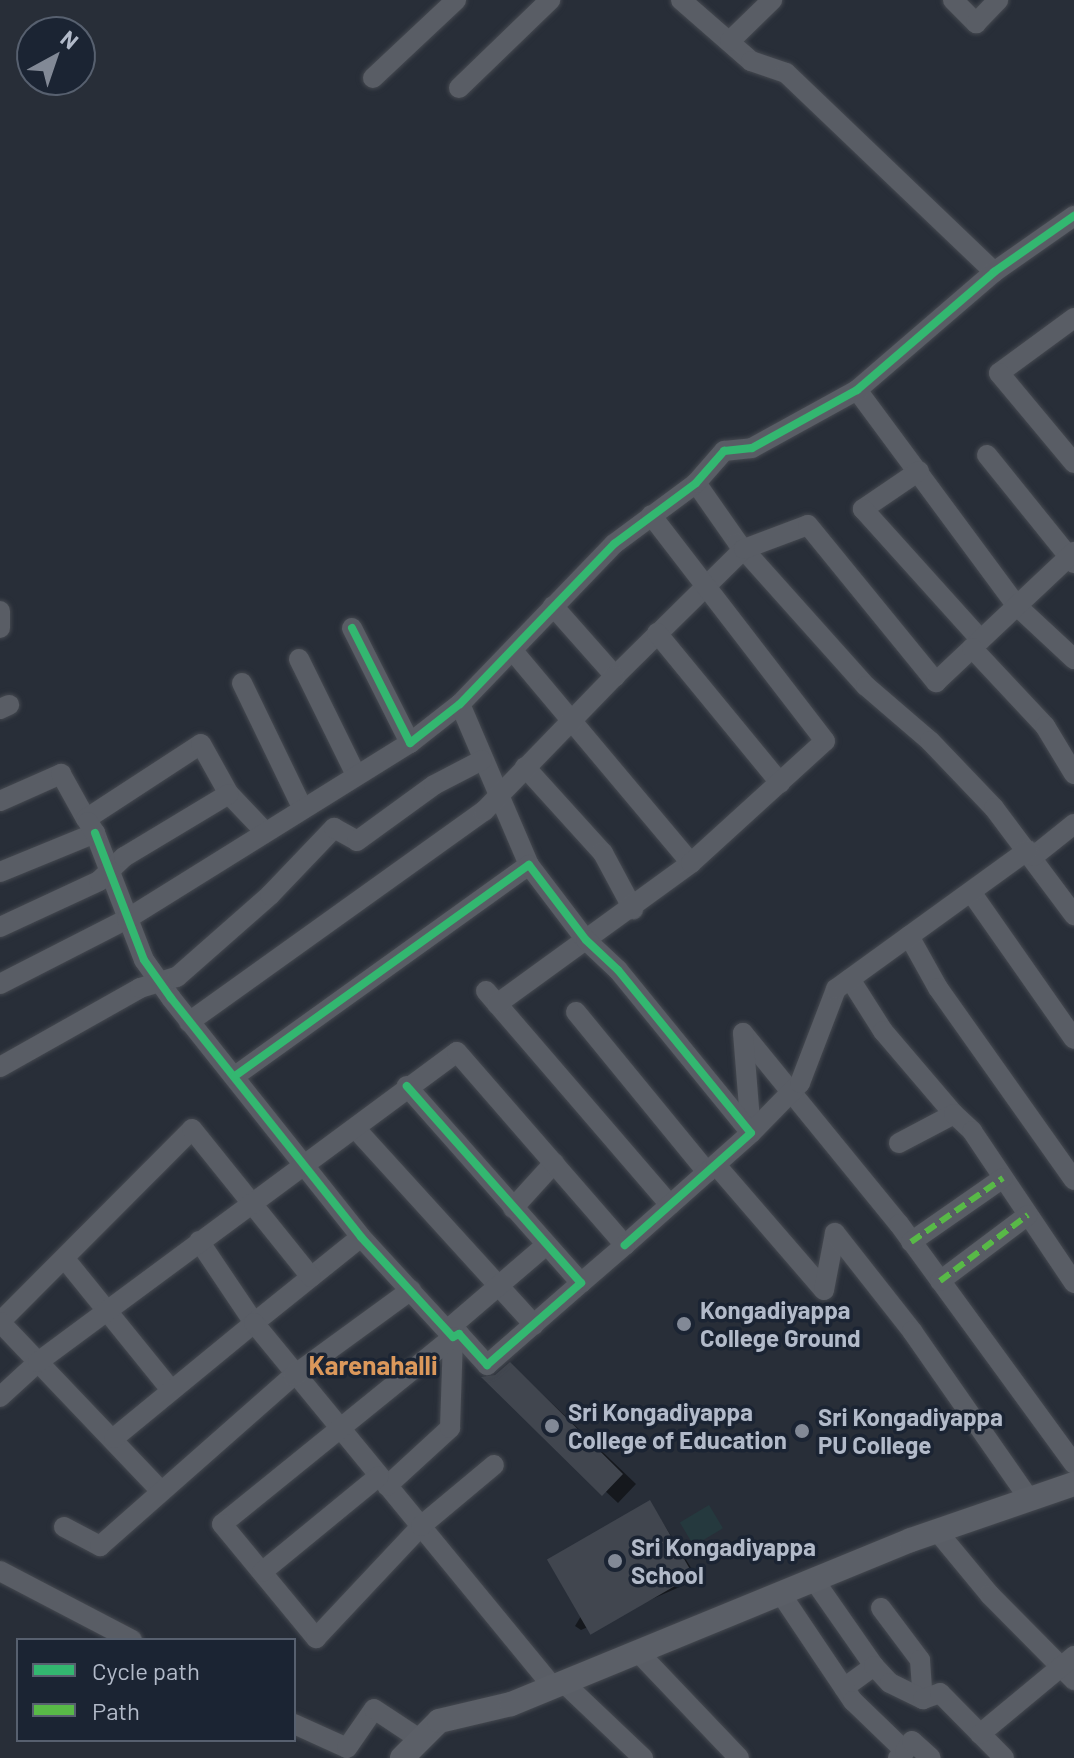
<!DOCTYPE html>
<style>
body{margin:0}
#map{position:relative;width:1074px;height:1758px;overflow:hidden;background:#282e38;font-family:Barlow,sans-serif}
div>[style]{position:absolute}
[style*='--x']{left:calc(var(--x)*1px);top:calc(var(--y)*1px);width:calc(var(--w)*1px);rotate:calc(var(--a)*1deg)}
.green>*{inset:0;background:#25393e;transform-origin:0 0}
.shadow>*{inset:0;background:#0007}
.building>*{inset:0;background:#41464f;transform-origin:0 0}
.roads{filter:drop-shadow(0 0 2px #454950) drop-shadow(0 0 2px #454950)}
.minor>*{height:20px;margin:-10px;padding:0 10px;transform-origin:10px;border-radius:10px;background:#595d65}
.major>*{height:24px;margin:-12px;padding:0 12px;transform-origin:12px;border-radius:12px;background:#5b5f67}
.quiet>*{height:6px;margin-top:-3px;transform-origin:0;background:repeating-linear-gradient(90deg,#58b947 0 12px,transparent 0 18px)}
.cycleway>*{height:8px;margin:-4px;padding:0 4px;transform-origin:4px;border-radius:4px;background:#33b770}
.dots>*{width:22px;height:22px;translate:-50% -50%;box-sizing:border-box;border:4px solid #1b2433;border-radius:50%}
span{translate:-50% -50%;white-space:nowrap;text-align:center;line-height:1.15;-webkit-text-stroke:7px #1b2433;paint-order:stroke}
.poi-label{font-size:24px;color:#b2bac9;font-weight:700}
.left{translate:0 -50%;text-align:left}
.neighbourhood-label{font-size:26px;color:#db985b;font-weight:700}
.legend{position:absolute;left:16px;top:1638px;width:280px;height:104px;box-sizing:border-box;background:#1b2433;border:2px solid #57606f;margin:0;padding:10px 14px;list-style:none;font-size:24px;color:#b2bac9}
.legend li{display:flex;align-items:center;gap:16px;height:40px}
.legend b{width:40px;border:2px solid #57606f}
.north{position:absolute;left:16px;top:16px;width:80px;height:80px;box-sizing:border-box;background:#1b2433;border:2px solid #57606f;border-radius:50%;rotate:40deg;font-size:22px;font-weight:700;line-height:32px;text-align:center;color:#b2bac9}
.north::after{content:'';display:block;margin:auto;width:28px;height:36px;background:#828996;clip-path:polygon(50% 0,100% 100%,50% 72%,0 100%)}
</style>
<div id="map">
<div class="green">
<i style="left:709px;top:1505px;width:27px;height:34px;rotate:59deg"></i>
</div>
<div class="shadow">
<i style="clip-path:polygon(511px 1364px,636px 1484px,618px 1503px,485px 1378px,496px 1377px)"></i>
<i style="clip-path:polygon(650px 1502px,698px 1579px,581px 1630px,575px 1626px)"></i>
</div>
<div class="building">
<i style="clip-path:polygon(510px 1362px,623px 1474px,602px 1496px,481px 1377px,495px 1375px)"></i>
<i style="left:650px;top:1500px;width:87px;height:119px;rotate:60deg"></i>
</div>
<div class="roads">
<div class="minor">
<i style="--x:681;--y:0;--w:93;--a:41.1"></i>
<i style="--x:751;--y:61;--w:37;--a:19"></i>
<i style="--x:786;--y:73;--w:288;--a:43.7"></i>
<i style="--x:953;--y:0;--w:33;--a:45"></i>
<i style="--x:976;--y:23;--w:32;--a:-46"></i>
<i style="--x:730;--y:41;--w:59;--a:-44.3"></i>
<i style="--x:373;--y:78;--w:114;--a:-43.2"></i>
<i style="--x:459;--y:88;--w:127;--a:-44"></i>
<i style="--x:1074;--y:318;--w:93;--a:143.7"></i>
<i style="--x:999;--y:373;--w:117;--a:50.2"></i>
<i style="--x:857;--y:390;--w:269;--a:53.5"></i>
<i style="--x:1017;--y:606;--w:78;--a:42.9"></i>
<i style="--x:987;--y:455;--w:139;--a:51.1"></i>
<i style="--x:919;--y:471;--w:68;--a:145.8"></i>
<i style="--x:863;--y:509;--w:176;--a:48"></i>
<i style="--x:696;--y:483;--w:73;--a:55"></i>
<i style="--x:738;--y:543;--w:192;--a:48.2"></i>
<i style="--x:866;--y:686;--w:84;--a:40.7"></i>
<i style="--x:930;--y:741;--w:93;--a:46.3"></i>
<i style="--x:994;--y:808;--w:134;--a:53.2"></i>
<i style="--x:553;--y:606;--w:94;--a:48.5"></i>
<i style="--x:615;--y:676;--w:181;--a:-44.6"></i>
<i style="--x:744;--y:549;--w:68;--a:-20.6"></i>
<i style="--x:808;--y:525;--w:203;--a:50.8"></i>
<i style="--x:936;--y:682;--w:190;--a:-43.3"></i>
<i style="--x:0;--y:611;--w:17;--a:90"></i>
<i style="--x:352;--y:628;--w:129;--a:63.2"></i>
<i style="--x:410;--y:743;--w:63;--a:-38"></i>
<i style="--x:460;--y:704;--w:222;--a:-46.1"></i>
<i style="--x:614;--y:544;--w:102;--a:-36.6"></i>
<i style="--x:696;--y:483;--w:43;--a:-48.8"></i>
<i style="--x:724;--y:451;--w:28;--a:-6"></i>
<i style="--x:752;--y:448;--w:120;--a:-28.9"></i>
<i style="--x:857;--y:390;--w:181;--a:-40.7"></i>
<i style="--x:994;--y:272;--w:98;--a:-35"></i>
<i style="--x:657;--y:633;--w:194;--a:50.6"></i>
<i style="--x:972;--y:648;--w:107;--a:46.9"></i>
<i style="--x:1045;--y:726;--w:56;--a:58.9"></i>
<i style="--x:513;--y:651;--w:277;--a:50"></i>
<i style="--x:299;--y:659;--w:129;--a:63.8"></i>
<i style="--x:242;--y:683;--w:140;--a:64.2"></i>
<i style="--x:460;--y:704;--w:175;--a:66.8"></i>
<i style="--x:0;--y:709;--w:10;--a:-24"></i>
<i style="--x:525;--y:767;--w:116;--a:47.8"></i>
<i style="--x:603;--y:853;--w:64;--a:61.8"></i>
<i style="--x:0;--y:801;--w:67;--a:-23.9"></i>
<i style="--x:61;--y:774;--w:51;--a:60.9"></i>
<i style="--x:86;--y:819;--w:137;--a:-33.1"></i>
<i style="--x:201;--y:744;--w:57;--a:60.8"></i>
<i style="--x:229;--y:794;--w:52;--a:46.5"></i>
<i style="--x:95;--y:833;--w:136;--a:68.9"></i>
<i style="--x:144;--y:960;--w:47;--a:54.6"></i>
<i style="--x:171;--y:998;--w:305;--a:51.5"></i>
<i style="--x:361;--y:1237;--w:136;--a:47.4"></i>
<i style="--x:453;--y:1337;--w:7;--a:-27"></i>
<i style="--x:459;--y:1334;--w:42;--a:47.9"></i>
<i style="--x:487;--y:1365;--w:125;--a:-41.1"></i>
<i style="--x:581;--y:1283;--w:263;--a:-131.5"></i>
<i style="--x:1034;--y:856;--w:51;--a:-38.7"></i>
<i style="--x:0;--y:872;--w:103;--a:-22.3"></i>
<i style="--x:95;--y:833;--w:13;--a:-122"></i>
<i style="--x:971;--y:892;--w:179;--a:55"></i>
<i style="--x:0;--y:927;--w:109;--a:-24.9"></i>
<i style="--x:99;--y:881;--w:35;--a:-44"></i>
<i style="--x:124;--y:857;--w:122;--a:-31"></i>
<i style="--x:909;--y:936;--w:60;--a:60.9"></i>
<i style="--x:938;--y:988;--w:235;--a:54.7"></i>
<i style="--x:850;--y:979;--w:62;--a:57.6"></i>
<i style="--x:883;--y:1031;--w:109;--a:49.5"></i>
<i style="--x:0;--y:984;--w:143;--a:-27.1"></i>
<i style="--x:127;--y:919;--w:333;--a:-31.9"></i>
<i style="--x:486;--y:991;--w:282;--a:49.3"></i>
<i style="--x:497;--y:1004;--w:240;--a:-36"></i>
<i style="--x:691;--y:863;--w:181;--a:-42.3"></i>
<i style="--x:825;--y:741;--w:285;--a:-127.6"></i>
<i style="--x:576;--y:1012;--w:207;--a:50.7"></i>
<i style="--x:189;--y:1022;--w:363;--a:-35.6"></i>
<i style="--x:484;--y:811;--w:188;--a:-45.9"></i>
<i style="--x:743;--y:1033;--w:247;--a:50.8"></i>
<i style="--x:899;--y:1224;--w:297;--a:53.9"></i>
<i style="--x:743;--y:1033;--w:100;--a:85.4"></i>
<i style="--x:0;--y:1067;--w:161;--a:-29.4"></i>
<i style="--x:140;--y:988;--w:39;--a:-17"></i>
<i style="--x:177;--y:977;--w:124;--a:-41.4"></i>
<i style="--x:270;--y:895;--w:93;--a:-46.3"></i>
<i style="--x:334;--y:828;--w:26;--a:29"></i>
<i style="--x:357;--y:841;--w:95;--a:-36"></i>
<i style="--x:434;--y:785;--w:54;--a:-27.5"></i>
<i style="--x:235;--y:1076;--w:362;--a:-35.7"></i>
<i style="--x:529;--y:865;--w:94;--a:52.8"></i>
<i style="--x:586;--y:940;--w:44;--a:43.2"></i>
<i style="--x:618;--y:970;--w:210;--a:50.8"></i>
<i style="--x:751;--y:1133;--w:169;--a:138.4"></i>
<i style="--x:355;--y:1128;--w:266;--a:47.7"></i>
<i style="--x:751;--y:1133;--w:70;--a:-45.6"></i>
<i style="--x:800;--y:1083;--w:101;--a:-69"></i>
<i style="--x:836;--y:989;--w:237;--a:-35.9"></i>
<i style="--x:899;--y:1143;--w:62;--a:-27.8"></i>
<i style="--x:954;--y:1114;--w:25;--a:43"></i>
<i style="--x:972;--y:1131;--w:183;--a:56.1"></i>
<i style="--x:716;--y:1165;--w:165;--a:49.2"></i>
<i style="--x:824;--y:1290;--w:58;--a:-79.1"></i>
<i style="--x:835;--y:1233;--w:125;--a:51.8"></i>
<i style="--x:912;--y:1331;--w:205;--a:55.1"></i>
<i style="--x:513;--y:1208;--w:61;--a:-47.7"></i>
<i style="--x:199;--y:1241;--w:99;--a:56.1"></i>
<i style="--x:254;--y:1323;--w:137;--a:-38.8"></i>
<i style="--x:911;--y:1242;--w:112;--a:-34.8"></i>
<i style="--x:65;--y:1259;--w:169;--a:51"></i>
<i style="--x:940;--y:1281;--w:110;--a:-36.9"></i>
<i style="--x:0;--y:1322;--w:272;--a:-45.1"></i>
<i style="--x:192;--y:1129;--w:190;--a:51.2"></i>
<i style="--x:0;--y:1322;--w:233;--a:46.4"></i>
<i style="--x:447;--y:1330;--w:130;--a:-40.6"></i>
<i style="--x:0;--y:1397;--w:52;--a:-42.6"></i>
<i style="--x:38;--y:1362;--w:521;--a:-36.5"></i>
<i style="--x:457;--y:1052;--w:256;--a:49"></i>
<i style="--x:625;--y:1245;--w:58;--a:139.2"></i>
<i style="--x:114;--y:1438;--w:181;--a:-39.4"></i>
<i style="--x:254;--y:1323;--w:471;--a:50.6"></i>
<i style="--x:387;--y:1486;--w:86;--a:-42.6"></i>
<i style="--x:450;--y:1428;--w:91;--a:-88.1"></i>
<i style="--x:453;--y:1337;--w:297;--a:141"></i>
<i style="--x:222;--y:1524;--w:148;--a:50.5"></i>
<i style="--x:316;--y:1638;--w:154;--a:-46.8"></i>
<i style="--x:421;--y:1526;--w:95;--a:-39.9"></i>
<i style="--x:64;--y:1527;--w:41;--a:27.8"></i>
<i style="--x:100;--y:1546;--w:257;--a:-41.4"></i>
<i style="--x:293;--y:1376;--w:146;--a:-36.1"></i>
<i style="--x:937;--y:1531;--w:83;--a:50.4"></i>
<i style="--x:990;--y:1595;--w:120;--a:45.3"></i>
<i style="--x:0;--y:1571;--w:149;--a:27.6"></i>
<i style="--x:262;--y:1572;--w:151;--a:-39.4"></i>
<i style="--x:814;--y:1580;--w:105;--a:55.1"></i>
<i style="--x:874;--y:1666;--w:37;--a:144"></i>
<i style="--x:781;--y:1594;--w:129;--a:56.1"></i>
<i style="--x:853;--y:1701;--w:72;--a:43.9"></i>
<i style="--x:905;--y:1751;--w:10;--a:135"></i>
<i style="--x:881;--y:1608;--w:65;--a:53.1"></i>
<i style="--x:920;--y:1660;--w:39;--a:86"></i>
<i style="--x:639;--y:1653;--w:145;--a:46.4"></i>
<i style="--x:874;--y:1666;--w:23;--a:47"></i>
<i style="--x:890;--y:1683;--w:37;--a:26"></i>
<i style="--x:923;--y:1699;--w:18;--a:-19"></i>
<i style="--x:940;--y:1693;--w:91;--a:45.4"></i>
<i style="--x:564;--y:1683;--w:109;--a:43.5"></i>
<i style="--x:294;--y:1724;--w:58;--a:24.4"></i>
<i style="--x:347;--y:1748;--w:47;--a:-55.3"></i>
<i style="--x:374;--y:1709;--w:56;--a:33.4"></i>
<i style="--x:980;--y:1734;--w:122;--a:-39.7"></i>
<i style="--x:905;--y:1751;--w:12;--a:-55"></i>
<i style="--x:912;--y:1741;--w:25;--a:42"></i>
</div>
<div class="major">
<i style="--x:402;--y:1758;--w:52;--a:-45"></i>
<i style="--x:439;--y:1721;--w:74;--a:-13.3"></i>
<i style="--x:511;--y:1704;--w:432;--a:-22.3"></i>
<i style="--x:911;--y:1540;--w:172;--a:-19"></i>
</div>
</div>
<div class="quiet">
<i style="--x:911;--y:1242;--w:112;--a:-34.8"></i>
<i style="--x:940;--y:1281;--w:110;--a:-36.9"></i>
</div>
<div class="cycleway">
<i style="--x:352;--y:628;--w:129;--a:63.2"></i>
<i style="--x:410;--y:743;--w:63;--a:-38"></i>
<i style="--x:460;--y:704;--w:222;--a:-46.1"></i>
<i style="--x:614;--y:544;--w:102;--a:-36.6"></i>
<i style="--x:696;--y:483;--w:43;--a:-48.8"></i>
<i style="--x:724;--y:451;--w:28;--a:-6"></i>
<i style="--x:752;--y:448;--w:120;--a:-28.9"></i>
<i style="--x:857;--y:390;--w:181;--a:-40.7"></i>
<i style="--x:994;--y:272;--w:98;--a:-35"></i>
<i style="--x:95;--y:833;--w:136;--a:68.9"></i>
<i style="--x:144;--y:960;--w:47;--a:54.6"></i>
<i style="--x:171;--y:998;--w:305;--a:51.5"></i>
<i style="--x:361;--y:1237;--w:136;--a:47.4"></i>
<i style="--x:453;--y:1337;--w:7;--a:-27"></i>
<i style="--x:459;--y:1334;--w:42;--a:47.9"></i>
<i style="--x:487;--y:1365;--w:125;--a:-41.1"></i>
<i style="--x:581;--y:1283;--w:263;--a:-131.5"></i>
<i style="--x:235;--y:1076;--w:362;--a:-35.7"></i>
<i style="--x:529;--y:865;--w:94;--a:52.8"></i>
<i style="--x:586;--y:940;--w:44;--a:43.2"></i>
<i style="--x:618;--y:970;--w:210;--a:50.8"></i>
<i style="--x:751;--y:1133;--w:169;--a:138.4"></i>
</div>
<div class="dots">
<i style="left:684px;top:1324px;background:#828996"></i>
<i style="left:552px;top:1426px;background:#828996"></i>
<i style="left:802px;top:1431px;background:#828996"></i>
<i style="left:615px;top:1561px;background:#828996"></i>
</div>
<div class="poi-label">
<span class="left" style="left:700px;top:1324px">Kongadiyappa<br>College Ground</span>
<span class="left" style="left:568px;top:1426px">Sri Kongadiyappa<br>College of Education</span>
<span class="left" style="left:818px;top:1431px">Sri Kongadiyappa<br>PU College</span>
<span class="left" style="left:631px;top:1561px">Sri Kongadiyappa<br>School</span>
</div>
<div class="neighbourhood-label">
<span style="left:373px;top:1365px">Karenahalli</span>
</div>
<ul class="legend">
<li><b style="height:10px;background:#33b770"></b>Cycle path</li>
<li><b style="height:10px;background:#58b947"></b>Path</li>
</ul>
<div class="north">N</div>
</div>
